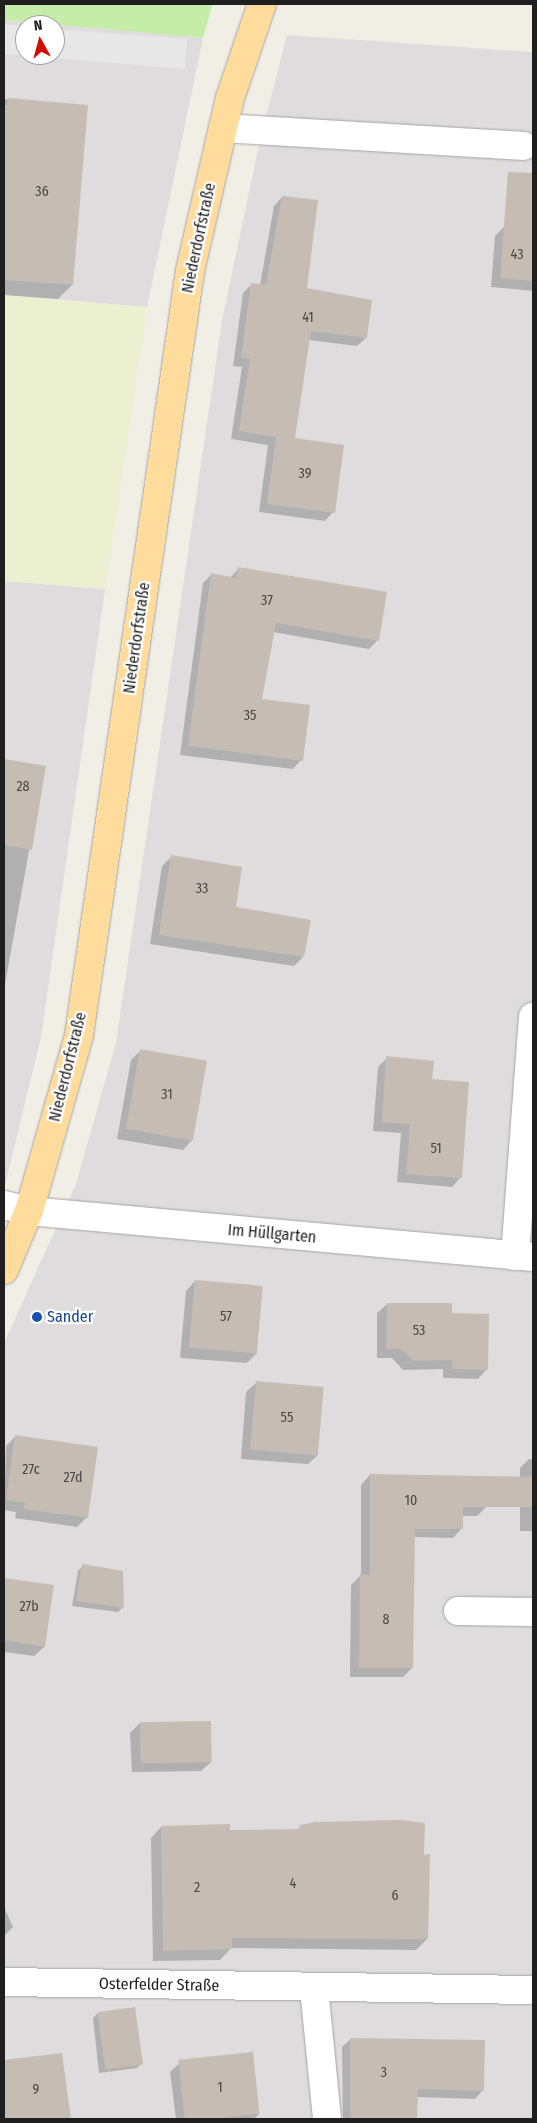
<!DOCTYPE html>
<meta charset="utf-8">
<style>
body{margin:0}
#map{position:relative;width:537px;height:2123px;overflow:hidden;background:#f0eee5;font-family:"Fira Sans Condensed",sans-serif}
div>[style]{position:absolute}
[style*='--x']{left:calc(var(--x)*1px);top:calc(var(--y)*1px);width:calc(var(--w)*1px);rotate:calc(var(--a)*1deg)}
.residential>*{inset:0;background:#dedcdc}
.farmland>*{inset:0;background:#ebf0d0}
.grass>*{inset:0;background:#c6ecaa}
.parking>*{inset:0;background:#e7e7e7}
.shadow>*{inset:0;background:#0003}
.building>*{inset:0;background:#c5bdb4;transform-origin:0 0}
.roads{filter:drop-shadow(0 0 1px #a6a6a6) drop-shadow(0 0 1px #a6a6a6)}
.minor>*{height:28px;margin:-14px;padding:0 14px;transform-origin:14px;border-radius:14px;background:#fff}
.major>*{height:28px;margin:-14px;padding:0 14px;transform-origin:14px;border-radius:14px;background:#ffdb9c}
.dots>*{width:14px;height:14px;translate:-50% -50%;box-sizing:border-box;border:2px solid #fff;border-radius:50%}
span{translate:-50% -50%;white-space:nowrap;text-align:center;line-height:1.15;-webkit-text-stroke:4.5px #fff;paint-order:stroke}
.number-label{font-size:14px;color:#484644}
.number-label span{-webkit-text-stroke-width:0}
.street-label{font-size:16px;color:#1f1f1f}
.transit-label{font-size:16px;color:#164399}
.left{translate:0 -50%;text-align:left}
.frame{position:absolute;inset:0;border:5px solid #1f1f1f;pointer-events:none}
.north{position:absolute;left:15px;top:15px;width:50px;height:50px;box-sizing:border-box;background:#fff;border:1px solid #a5a5a5;border-radius:50%;rotate:353deg;font-size:14px;font-weight:700;line-height:20px;text-align:center;color:#1f1f1f}
.north::after{content:'';display:block;margin:auto;width:18px;height:22px;background:#cf0e00;clip-path:polygon(50% 0,100% 100%,50% 72%,0 100%)}
</style>
<div id="map">
<div class="residential">
<i style="clip-path:polygon(evenodd,4px 20px,203px 38px,147px 307px,4px 295px,4px 20px,25px 25px,55px 25px,55px 55px,25px 55px,25px 25px)"></i>
<i style="clip-path:polygon(287px 35px,533px 52px,533px 2119px,4px 2119px,4px 1343px,76px 1184px,116px 1043px,222px 321px,260px 140px)"></i>
<i style="clip-path:polygon(4px 581px,105px 589px,41px 1037px,4px 1189px)"></i>
</div>
<div class="farmland">
<i style="clip-path:polygon(4px 295px,147px 307px,105px 589px,4px 581px)"></i>
</div>
<div class="grass">
<i style="clip-path:polygon(4px 4px,209px 4px,212px 6px,203px 38px,4px 20px)"></i>
</div>
<div class="parking">
<i style="clip-path:polygon(4px 24px,25px 26px,25px 55px,55px 55px,55px 29px,187px 39px,185px 69px,4px 54px)"></i>
</div>
<div class="shadow">
<i style="clip-path:polygon(4px 99px,87px 106px,72px 285px,58px 299px,4px 295px)"></i>
<i style="clip-path:polygon(282px 197px,306px 289px,366px 338px,357px 346px,309px 340px,293px 439px,333px 512px,325px 521px,259px 512px,268px 445px,231px 439px,242px 367px,233px 366px,243px 293px,252px 284px,260px 285px,274px 206px)"></i>
<i style="clip-path:polygon(533px 223px,533px 291px,491px 287px,495px 236px,505px 226px)"></i>
<i style="clip-path:polygon(239px 568px,377px 641px,369px 649px,273px 632px,260px 700px,301px 760px,293px 769px,180px 755px,203px 583px,212px 574px,230px 578px)"></i>
<i style="clip-path:polygon(4px 760px,44px 767px,4px 990px)"></i>
<i style="clip-path:polygon(172px 856px,234px 908px,303px 957px,294px 966px,150px 944px,162px 866px)"></i>
<i style="clip-path:polygon(140px 1051px,192px 1140px,183px 1150px,117px 1139px,131px 1060px)"></i>
<i style="clip-path:polygon(387px 1058px,431px 1080px,461px 1177px,452px 1187px,397px 1182px,401px 1133px,373px 1131px,378px 1067px)"></i>
<i style="clip-path:polygon(195px 1281px,257px 1353px,247px 1363px,180px 1358px,186px 1291px)"></i>
<i style="clip-path:polygon(387px 1304px,451px 1314px,487px 1369px,478px 1379px,443px 1378px,443px 1369px,403px 1370px,392px 1358px,377px 1358px,377px 1313px)"></i>
<i style="clip-path:polygon(256px 1383px,318px 1455px,308px 1464px,241px 1459px,246px 1392px)"></i>
<i style="clip-path:polygon(16px 1436px,87px 1517px,77px 1527px,15px 1518px,16px 1512px,4px 1510px,6px 1446px)"></i>
<i style="clip-path:polygon(529px 1459px,533px 1459px,533px 1531px,520px 1531px,520px 1468px)"></i>
<i style="clip-path:polygon(370px 1475px,486px 1507px,477px 1516px,462px 1516px,462px 1528px,453px 1538px,414px 1537px,412px 1668px,403px 1677px,350px 1677px,351px 1585px,361px 1575px,361px 1485px)"></i>
<i style="clip-path:polygon(83px 1566px,123px 1607px,118px 1612px,72px 1606px,78px 1571px)"></i>
<i style="clip-path:polygon(4px 1579px,53px 1586px,44px 1647px,34px 1656px,4px 1652px)"></i>
<i style="clip-path:polygon(140px 1723px,211px 1762px,201px 1771px,132px 1772px,130px 1733px)"></i>
<i style="clip-path:polygon(301px 1826px,423px 1856px,427px 1939px,416px 1950px,231px 1948px,220px 1960px,153px 1961px,151px 1838px,161px 1827px,229px 1831px,296px 1831px)"></i>
<i style="clip-path:polygon(4px 1907px,13px 1927px,4px 1936px)"></i>
<i style="clip-path:polygon(98px 2013px,142px 2063px,137px 2068px,99px 2073px,93px 2018px)"></i>
<i style="clip-path:polygon(351px 2039px,483px 2090px,475px 2099px,417px 2097px,414px 2119px,343px 2119px,342px 2047px)"></i>
<i style="clip-path:polygon(61px 2054px,70px 2119px,4px 2119px,4px 2062px)"></i>
<i style="clip-path:polygon(180px 2063px,259px 2114px,254px 2119px,176px 2119px,170px 2072px)"></i>
</div>
<div class="building">
<i style="clip-path:polygon(8px 98px,88px 105px,73px 285px,4px 280px,4px 105px,7px 105px)"></i>
<i style="clip-path:polygon(508px 172px,533px 173px,533px 281px,500px 278px)"></i>
<i style="clip-path:polygon(282px 196px,318px 200px,307px 288px,372px 300px,367px 338px,311px 331px,295px 438px,344px 445px,335px 513px,267px 504px,276px 437px,239px 431px,250px 359px,241px 358px,251px 283px,266px 285px)"></i>
<i style="clip-path:polygon(238px 567px,387px 592px,379px 641px,276px 623px,262px 699px,310px 705px,303px 761px,188px 746px,211px 573px,236px 578px)"></i>
<i style="clip-path:polygon(4px 759px,46px 766px,32px 850px,4px 845px)"></i>
<i style="clip-path:polygon(171px 855px,242px 867px,236px 907px,311px 920px,304px 957px,159px 935px)"></i>
<i style="left:140px;top:1049px;width:68px;height:81px;rotate:10deg"></i>
<i style="clip-path:polygon(386px 1056px,434px 1061px,432px 1079px,469px 1082px,462px 1178px,406px 1174px,410px 1124px,382px 1122px)"></i>
<i style="left:195px;top:1280px;width:68px;height:68px;rotate:5deg"></i>
<i style="clip-path:polygon(387px 1303px,452px 1303px,452px 1313px,489px 1314px,488px 1370px,452px 1369px,452px 1360px,413px 1361px,402px 1349px,386px 1349px)"></i>
<i style="left:256px;top:1381px;width:68px;height:69px;rotate:5deg"></i>
<i style="clip-path:polygon(15px 1435px,98px 1447px,88px 1518px,24px 1509px,25px 1503px,6px 1500px)"></i>
<i style="clip-path:polygon(370px 1474px,533px 1477px,533px 1507px,463px 1507px,463px 1529px,415px 1529px,413px 1668px,359px 1668px,360px 1574px,370px 1575px)"></i>
<i style="clip-path:polygon(82px 1564px,123px 1571px,124px 1608px,76px 1601px)"></i>
<i style="clip-path:polygon(4px 1578px,54px 1585px,45px 1647px,4px 1640px)"></i>
<i style="left:211px;top:1721px;width:41px;height:71px;rotate:89deg"></i>
<i style="clip-path:polygon(401px 1820px,425px 1823px,424px 1855px,430px 1854px,428px 1939px,232px 1938px,232px 1949px,163px 1951px,161px 1826px,230px 1824px,230px 1830px,300px 1829px,300px 1825px,315px 1822px)"></i>
<i style="left:135px;top:2007px;width:58px;height:38px;rotate:82deg"></i>
<i style="clip-path:polygon(350px 2038px,485px 2040px,484px 2091px,418px 2089px,417px 2118px,350px 2119px)"></i>
<i style="left:253px;top:2052px;width:62px;height:75px;rotate:84deg"></i>
<i style="clip-path:polygon(62px 2053px,71px 2119px,4px 2119px,4px 2060px)"></i>
</div>
<div class="roads">
<div class="minor">
<i style="--x:223;--y:128;--w:301;--a:3.4"></i>
<i style="--x:4;--y:1205;--w:26;--a:13"></i>
<i style="--x:29;--y:1211;--w:506;--a:5.21"></i>
<i style="--x:515;--y:1256;--w:240;--a:-85.7"></i>
<i style="--x:458;--y:1611;--w:75;--a:0.8"></i>
<i style="--x:4;--y:1982;--w:529;--a:0.87"></i>
<i style="--x:314;--y:1988;--w:132;--a:84.3"></i>
</div>
<div class="major">
<i style="--x:4;--y:1270;--w:64;--a:-67"></i>
<i style="--x:29;--y:1211;--w:183;--a:-74.1"></i>
<i style="--x:79;--y:1035;--w:772;--a:-81.73"></i>
<i style="--x:190;--y:271;--w:178;--a:-77"></i>
<i style="--x:230;--y:98;--w:99;--a:-71.2"></i>
</div>
</div>
<div class="dots">
<i style="left:37px;top:1317px;background:#1a4fb4"></i>
</div>
<div class="number-label">
<span style="left:42px;top:192px">36</span>
<span style="left:517px;top:255px">43</span>
<span style="left:308px;top:318px">41</span>
<span style="left:305px;top:474px">39</span>
<span style="left:267px;top:601px">37</span>
<span style="left:250px;top:716px">35</span>
<span style="left:23px;top:787px">28</span>
<span style="left:202px;top:889px">33</span>
<span style="left:167px;top:1095px">31</span>
<span style="left:436px;top:1149px">51</span>
<span style="left:226px;top:1317px">57</span>
<span style="left:419px;top:1331px">53</span>
<span style="left:287px;top:1418px">55</span>
<span style="left:31px;top:1470px">27c</span>
<span style="left:73px;top:1478px">27d</span>
<span style="left:411px;top:1501px">10</span>
<span style="left:29px;top:1607px">27b</span>
<span style="left:386px;top:1620px">8</span>
<span style="left:293px;top:1884px">4</span>
<span style="left:197px;top:1888px">2</span>
<span style="left:395px;top:1896px">6</span>
<span style="left:384px;top:2073px">3</span>
<span style="left:220px;top:2088px">1</span>
<span style="left:36px;top:2090px">9</span>
</div>
<div class="street-label">
<span style="left:199px;top:238px;rotate:-78deg">Niederdorfstraße</span>
<span style="left:137px;top:638px;rotate:-82deg">Niederdorfstraße</span>
<span style="left:68px;top:1067px;rotate:-76deg">Niederdorfstraße</span>
<span style="left:272px;top:1234px;rotate:5deg">Im Hüllgarten</span>
<span style="left:159px;top:1985px;rotate:1deg">Osterfelder Straße</span>
</div>
<div class="transit-label">
<span class="left" style="left:47px;top:1317px">Sander</span>
</div>
<div class="frame"></div>
<div class="north">N</div>
</div>
